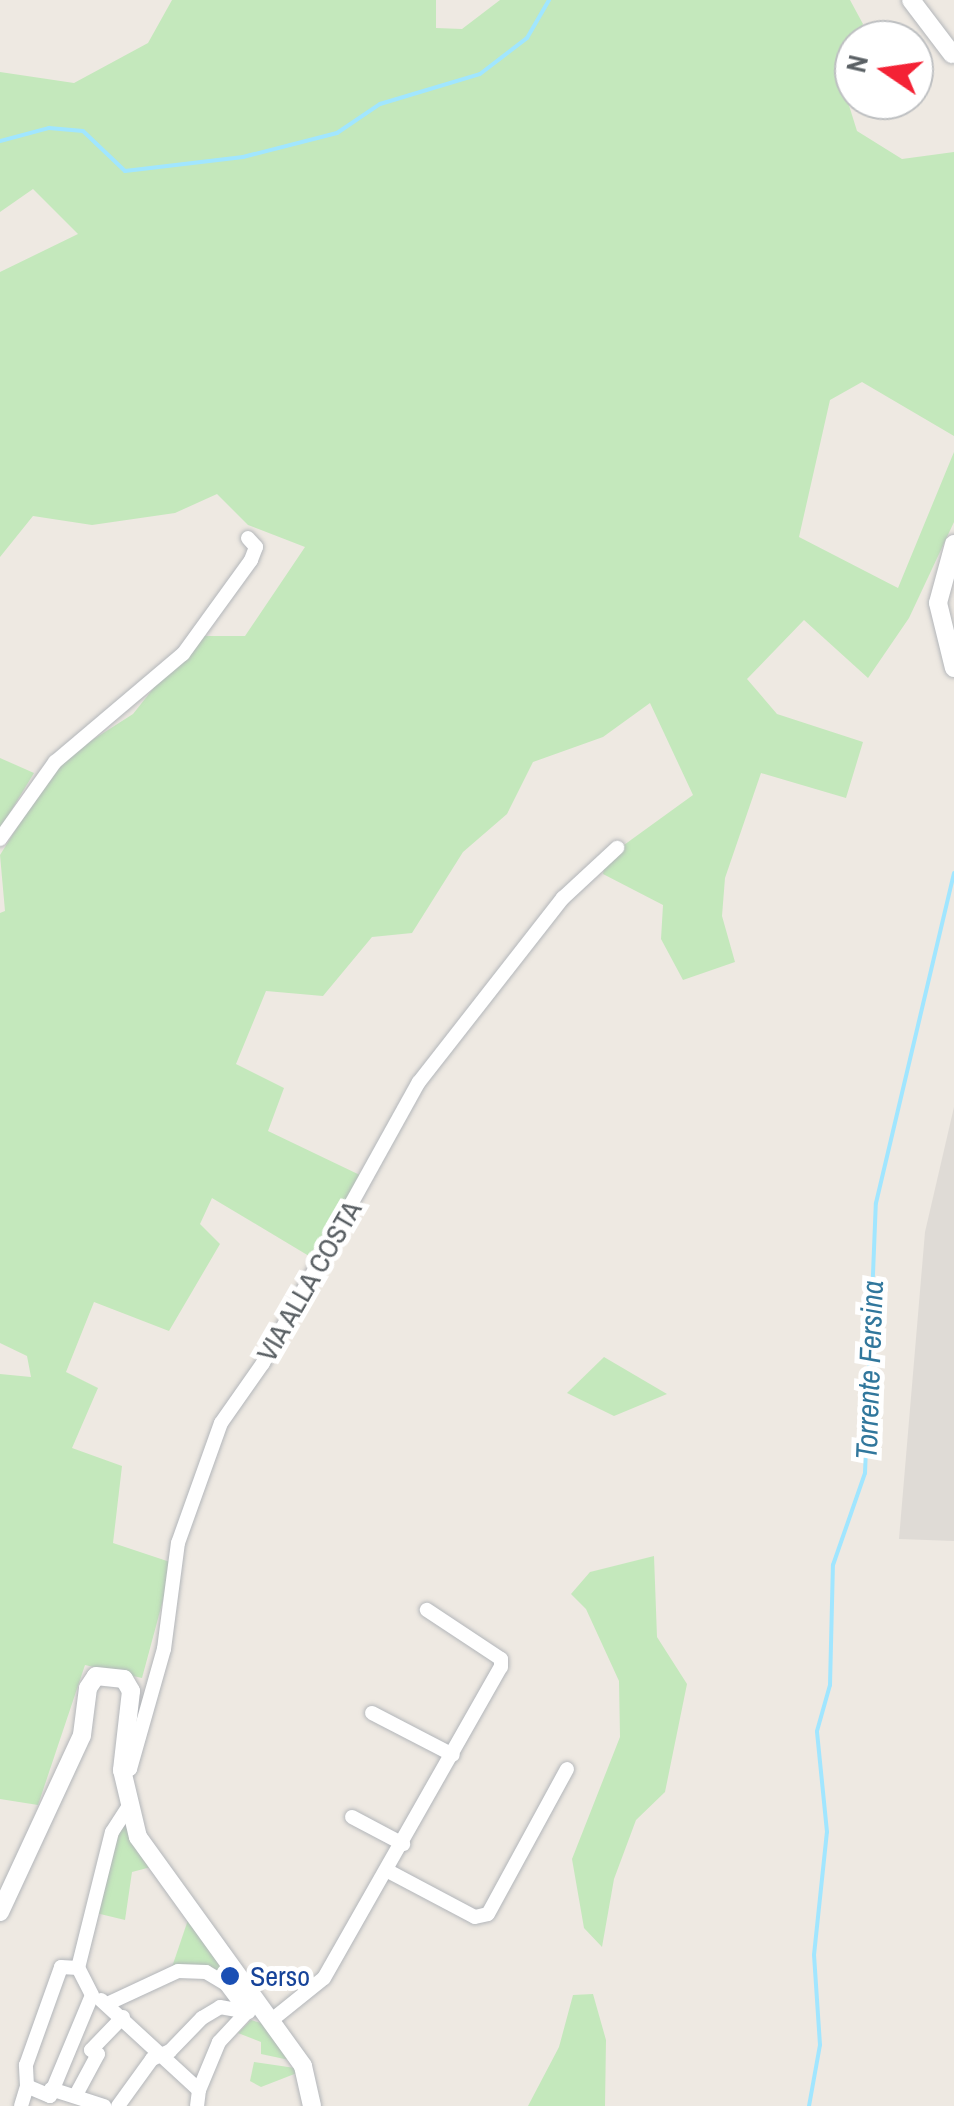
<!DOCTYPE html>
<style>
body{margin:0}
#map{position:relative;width:954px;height:2106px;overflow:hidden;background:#eee9e2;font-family:"Archivo Narrow",sans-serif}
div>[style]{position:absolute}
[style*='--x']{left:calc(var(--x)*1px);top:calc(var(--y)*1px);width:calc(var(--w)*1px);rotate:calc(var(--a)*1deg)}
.industrial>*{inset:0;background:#dfdbd6}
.green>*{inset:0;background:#c4e8bc}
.stream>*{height:4px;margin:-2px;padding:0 2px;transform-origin:2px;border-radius:2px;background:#a1e6ff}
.roads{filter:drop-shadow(0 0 2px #b3b6ba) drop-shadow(0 0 2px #b3b6ba)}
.street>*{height:14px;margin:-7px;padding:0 7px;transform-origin:7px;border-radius:7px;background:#fff}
.secondary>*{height:18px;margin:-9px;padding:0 9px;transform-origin:9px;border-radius:9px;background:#fff}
.dots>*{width:28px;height:28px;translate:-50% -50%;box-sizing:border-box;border:5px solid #fff;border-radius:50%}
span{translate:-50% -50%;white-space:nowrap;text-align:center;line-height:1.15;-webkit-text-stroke:10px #fff;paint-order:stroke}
.street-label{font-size:28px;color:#5a6064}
.transit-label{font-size:28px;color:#164399}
.left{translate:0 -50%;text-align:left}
.water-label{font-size:30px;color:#31779c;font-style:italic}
.north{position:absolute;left:834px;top:20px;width:100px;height:100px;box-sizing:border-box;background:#fff;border:2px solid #bdbfc1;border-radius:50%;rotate:283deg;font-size:28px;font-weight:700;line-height:40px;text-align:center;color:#5a6064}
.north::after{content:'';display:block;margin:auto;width:35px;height:45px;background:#f42235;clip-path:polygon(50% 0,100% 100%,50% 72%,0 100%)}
</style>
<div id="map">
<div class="industrial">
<i style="clip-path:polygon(954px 1107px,954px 1541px,899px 1539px,925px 1232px)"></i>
</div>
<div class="green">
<i style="clip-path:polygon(172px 0,436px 0,436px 28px,462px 29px,500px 0,850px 0,863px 24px,837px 67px,857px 131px,902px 159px,954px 152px,954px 436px,862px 382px,830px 400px,799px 537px,898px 588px,954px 452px,954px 522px,909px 618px,868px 678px,804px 620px,747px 679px,777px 714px,863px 742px,846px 798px,761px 773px,725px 878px,722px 916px,735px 962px,683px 980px,661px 939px,663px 905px,603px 874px,606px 858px,693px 795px,650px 703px,603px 737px,533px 762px,507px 814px,463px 852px,412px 933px,372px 937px,323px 996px,266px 991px,236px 1064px,284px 1088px,268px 1131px,364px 1177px,309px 1256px,212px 1198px,200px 1224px,220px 1244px,169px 1331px,94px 1302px,66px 1372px,98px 1388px,72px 1448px,122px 1466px,113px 1543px,173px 1563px,142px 1678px,85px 1665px,38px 1805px,0 1799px,0 1374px,31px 1377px,27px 1356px,0 1343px,0 913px,5px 911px,0 855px,44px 784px,72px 753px,133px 714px,195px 636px,245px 636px,305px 547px,248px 525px,217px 494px,175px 513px,92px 525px,33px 516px,0 557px,0 272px,78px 234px,33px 189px,0 212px,0 72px,74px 83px,148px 43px)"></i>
<i style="clip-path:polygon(0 758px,34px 773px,0 829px)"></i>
<i style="clip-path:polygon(604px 1357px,667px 1394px,614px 1416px,567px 1393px)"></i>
<i style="clip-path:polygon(654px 1556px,657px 1637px,687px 1684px,665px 1792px,636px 1820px,614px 1879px,602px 1947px,584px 1928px,572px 1859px,620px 1737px,619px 1681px,586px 1609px,571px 1594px,590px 1572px)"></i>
<i style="clip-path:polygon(121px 1818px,151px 1867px,132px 1872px,125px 1920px,96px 1913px)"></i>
<i style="clip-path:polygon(189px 1917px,223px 1966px,215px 1973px,171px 1970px)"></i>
<i style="clip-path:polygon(593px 1994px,606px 2040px,605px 2106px,528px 2106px,559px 2047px,573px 1995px)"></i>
<i style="clip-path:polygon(251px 2020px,271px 2026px,294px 2061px,261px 2054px,261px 2042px,238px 2033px)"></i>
<i style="clip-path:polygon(254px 2062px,295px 2068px,297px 2073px,261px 2087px,250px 2081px)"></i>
</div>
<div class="stream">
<i style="--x:0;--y:141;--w:51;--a:-14.9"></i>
<i style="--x:49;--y:128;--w:34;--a:5"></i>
<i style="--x:83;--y:131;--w:58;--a:43.6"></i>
<i style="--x:125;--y:171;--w:119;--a:-6.8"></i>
<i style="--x:243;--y:157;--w:97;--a:-14.3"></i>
<i style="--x:337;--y:133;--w:52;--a:-34"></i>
<i style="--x:380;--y:104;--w:104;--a:-16.7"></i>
<i style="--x:480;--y:74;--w:59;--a:-37.5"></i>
<i style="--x:527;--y:38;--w:44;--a:-59.9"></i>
<i style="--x:809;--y:2106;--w:62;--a:-79.8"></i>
<i style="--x:820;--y:2045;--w:90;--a:-93.8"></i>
<i style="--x:814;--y:1955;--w:124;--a:-84"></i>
<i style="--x:827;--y:1832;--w:101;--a:-95.7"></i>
<i style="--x:817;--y:1731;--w:48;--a:-74.2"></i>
<i style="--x:830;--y:1685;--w:120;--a:-88.6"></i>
<i style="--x:833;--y:1565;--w:97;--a:-70.8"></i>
<i style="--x:865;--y:1473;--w:270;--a:-87.7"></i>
<i style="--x:876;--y:1203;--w:339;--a:-76.7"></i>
</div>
<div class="roads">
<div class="street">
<i style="--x:0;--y:839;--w:95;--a:-54.5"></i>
<i style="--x:55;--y:762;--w:167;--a:-40.2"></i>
<i style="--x:183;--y:654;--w:116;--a:-54.1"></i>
<i style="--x:251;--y:560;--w:14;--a:-69"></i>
<i style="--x:256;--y:547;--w:12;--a:-132"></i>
<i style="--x:372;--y:1713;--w:91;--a:27.4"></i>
<i style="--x:123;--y:1770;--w:7;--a:-8"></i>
<i style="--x:130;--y:1769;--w:125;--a:-74.2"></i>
<i style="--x:164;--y:1649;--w:107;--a:-82.5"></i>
<i style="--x:178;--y:1543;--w:127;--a:-70.3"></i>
<i style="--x:221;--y:1423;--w:73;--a:-55"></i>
<i style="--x:263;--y:1363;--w:321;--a:-61"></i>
<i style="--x:419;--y:1082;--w:234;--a:-52"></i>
<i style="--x:563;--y:898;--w:74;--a:-42.8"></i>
<i style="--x:352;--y:1817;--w:58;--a:27.9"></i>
<i style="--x:388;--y:1871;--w:98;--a:27.9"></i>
<i style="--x:475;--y:1917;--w:13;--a:-13"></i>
<i style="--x:488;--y:1914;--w:165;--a:-61.4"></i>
<i style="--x:92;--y:1995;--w:30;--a:-117"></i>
<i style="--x:78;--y:1968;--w:140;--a:-76"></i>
<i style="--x:112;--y:1832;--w:30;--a:-57"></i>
<i style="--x:101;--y:2000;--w:133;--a:42.6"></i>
<i style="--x:199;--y:2090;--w:16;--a:97"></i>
<i style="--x:107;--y:2004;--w:78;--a:-24.9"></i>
<i style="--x:178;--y:1971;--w:28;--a:2"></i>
<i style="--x:206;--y:1972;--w:23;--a:31"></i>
<i style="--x:226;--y:1984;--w:35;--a:53"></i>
<i style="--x:247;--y:2012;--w:41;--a:133"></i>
<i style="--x:219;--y:2042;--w:52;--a:112.6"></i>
<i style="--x:273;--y:2019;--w:65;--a:-38.8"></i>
<i style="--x:324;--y:1978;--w:358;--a:-60.4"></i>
<i style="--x:501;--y:1667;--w:8;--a:-90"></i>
<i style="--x:501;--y:1659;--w:89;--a:-146.5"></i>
<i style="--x:51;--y:2089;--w:56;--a:17.8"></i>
<i style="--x:77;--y:2093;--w:44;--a:-61.7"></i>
<i style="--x:98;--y:2054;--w:8;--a:-150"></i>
<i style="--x:91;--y:2050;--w:46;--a:-45.9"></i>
<i style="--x:50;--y:2096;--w:25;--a:-157"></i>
<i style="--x:27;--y:2086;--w:21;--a:-93"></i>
<i style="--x:26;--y:2065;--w:104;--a:-70.3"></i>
<i style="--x:61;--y:1967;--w:17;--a:3"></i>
<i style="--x:50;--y:2096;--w:109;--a:-67.4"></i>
<i style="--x:21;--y:2106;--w:21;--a:-73"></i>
<i style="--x:118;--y:2106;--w:58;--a:-54.1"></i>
<i style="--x:152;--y:2059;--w:20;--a:-24"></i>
<i style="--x:170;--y:2051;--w:46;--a:-45.9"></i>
<i style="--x:202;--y:2018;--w:21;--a:-31"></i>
<i style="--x:220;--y:2007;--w:29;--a:10"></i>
</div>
<div class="secondary">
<i style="--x:911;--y:0;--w:68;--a:52.8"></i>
<i style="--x:954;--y:544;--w:61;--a:105.2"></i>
<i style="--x:938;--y:603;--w:67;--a:76.2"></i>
<i style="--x:0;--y:1912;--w:195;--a:-65.1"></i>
<i style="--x:82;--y:1735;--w:47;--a:-82.7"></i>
<i style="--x:88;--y:1688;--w:14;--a:-56"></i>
<i style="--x:96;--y:1676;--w:28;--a:6"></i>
<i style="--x:124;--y:1679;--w:14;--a:60"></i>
<i style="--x:131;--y:1691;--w:80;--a:96.5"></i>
<i style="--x:122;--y:1770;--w:69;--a:76.6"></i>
<i style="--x:138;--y:1837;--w:282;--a:54.2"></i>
<i style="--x:303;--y:2066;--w:41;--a:77.3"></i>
</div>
</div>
<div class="dots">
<i style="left:230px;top:1976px;background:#1a4fb4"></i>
</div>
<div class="street-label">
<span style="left:309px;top:1281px;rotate:-60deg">VIA ALLA COSTA</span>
</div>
<div class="transit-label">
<span class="left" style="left:250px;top:1976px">Serso</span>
</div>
<div class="water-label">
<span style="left:869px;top:1370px;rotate:-88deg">Torrente Fersina</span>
</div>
<div class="north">N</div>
</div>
